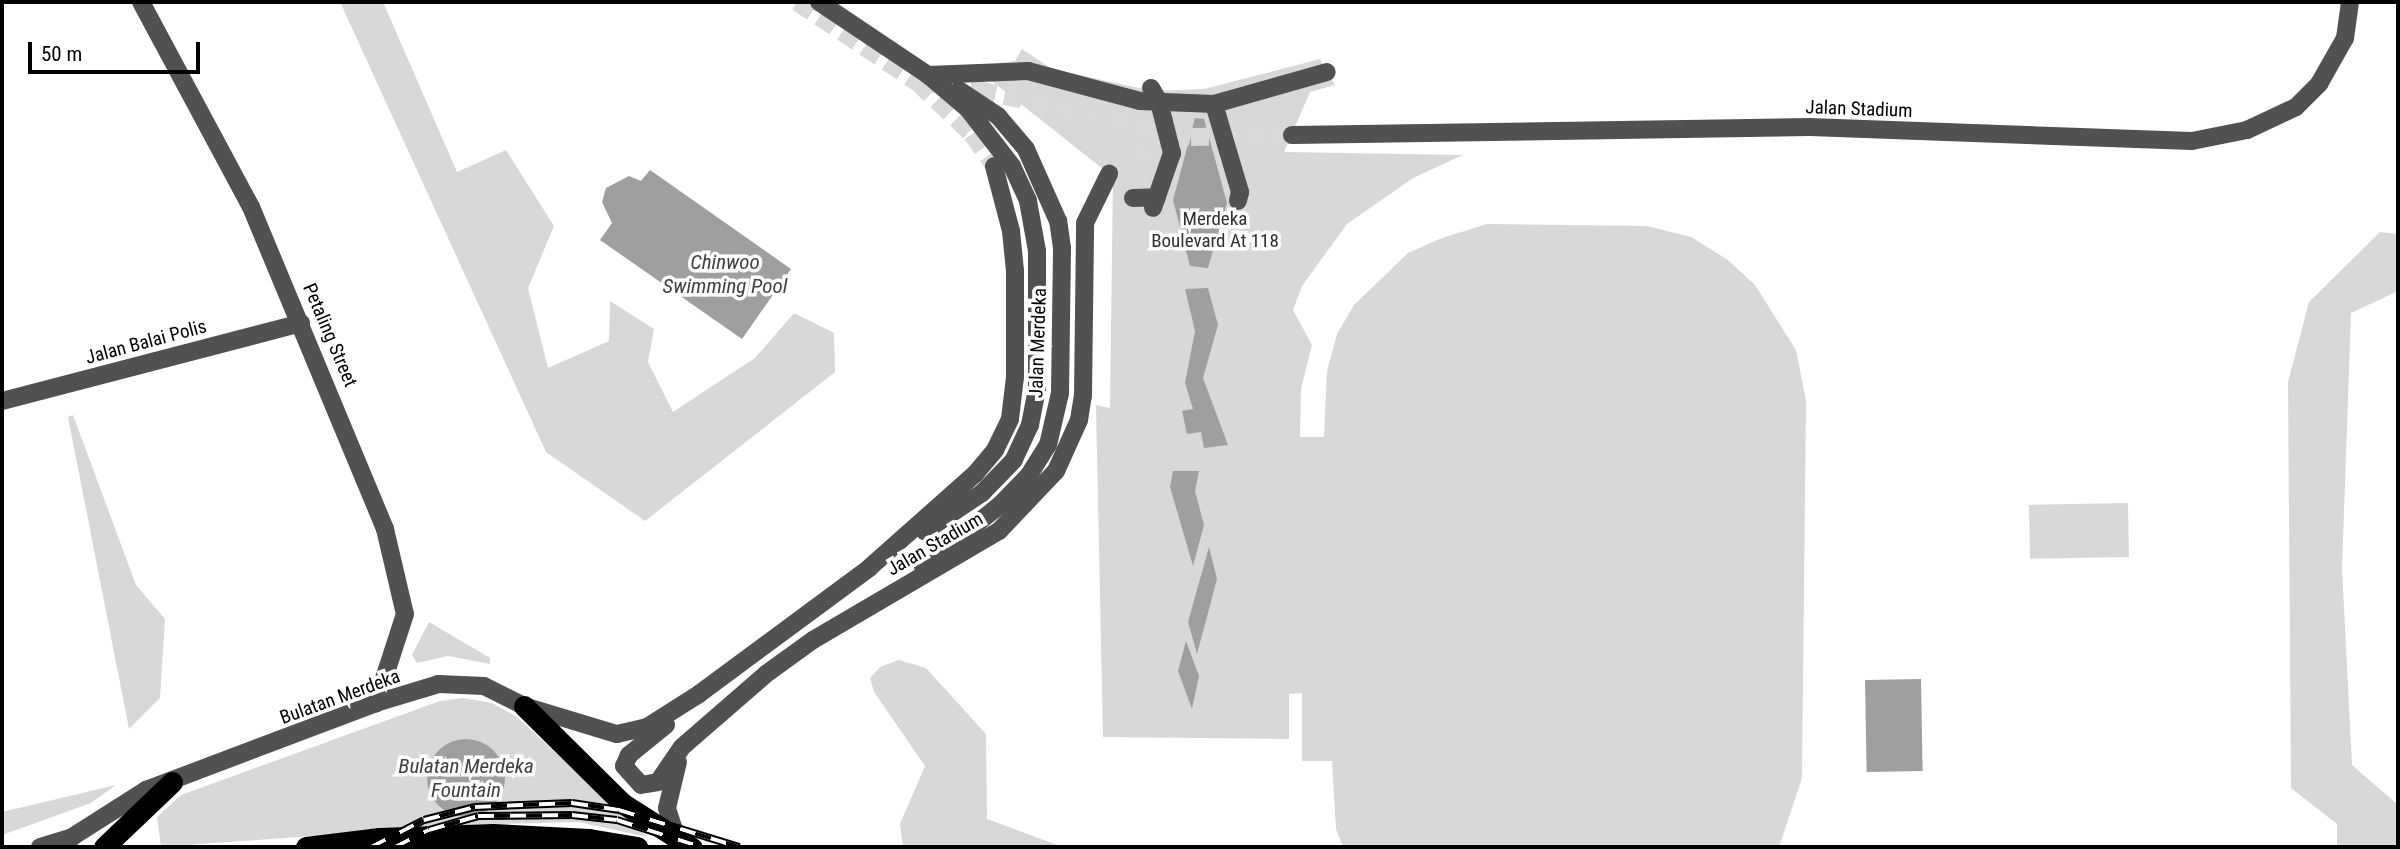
<!DOCTYPE html>
<style>
body{margin:0}
#map{position:relative;width:2400px;height:849px;overflow:hidden;background:#fff;font-family:"Roboto Condensed",sans-serif}
div>[style]{position:absolute}
[style*='--x']{left:calc(var(--x)*1px);top:calc(var(--y)*1px);width:calc(var(--w)*1px);rotate:calc(var(--a)*1deg)}
.green>*{inset:0;background:#d8d8d8;transform-origin:0 0}
.water>*{inset:0;background:#9f9f9f;transform-origin:0 0}
.round{border-radius:50%}
.minor-tunnel>*{height:18px;margin-top:-9px;transform-origin:0;background:repeating-linear-gradient(90deg,#d9d9d9 0 18px,transparent 0 27px)}
.minor>*{height:18px;margin:-9px;padding:0 9px;transform-origin:9px;border-radius:9px;background:#515151}
.highway>*{height:21px;margin:-10.5px;padding:0 10.5px;transform-origin:10.5px;border-radius:10.5px;background:#000}
.rail>*{height:8px;margin-top:-4px;transform-origin:0;background:repeating-linear-gradient(90deg,#fff 0 16px,#000 0 32px);box-sizing:border-box;border-block:2px solid #000}
span{translate:-50% -50%;white-space:nowrap;text-align:center;line-height:1.15;-webkit-text-stroke:7px #fff;paint-order:stroke}
.street-label{font-size:19px;color:#000}
.park-label{font-size:19px;color:#2f2f2f}
.water-label{font-size:21px;color:#404040;font-style:italic}
.frame{position:absolute;inset:0;border:4px solid #000;pointer-events:none}
.scale{position:absolute;left:28px;top:42px;width:172px;height:32px;box-sizing:border-box;border:4px solid #000;border-top:0;padding-left:9px;font-size:21px;line-height:24px;white-space:nowrap;color:#000;-webkit-text-stroke:5px #fff;paint-order:stroke}
</style>
<div id="map">
<div class="green">
<i style="clip-path:polygon(340px 2px,383px 2px,457px 172px,506px 150px,554px 226px,528px 288px,548px 368px,609px 341px,610px 301px,654px 329px,648px 362px,673px 412px,755px 358px,794px 313px,834px 333px,835px 372px,645px 521px,546px 452px)"></i>
<i style="clip-path:polygon(1022px 49px,1052px 69px,1153px 91px,1204px 89px,1320px 59px,1335px 85px,1310px 92px,1284px 152px,1463px 155px,1413px 178px,1347px 224px,1302px 286px,1293px 310px,1312px 345px,1301px 389px,1300px 437px,1324px 437px,1327px 371px,1337px 334px,1354px 305px,1408px 253px,1442px 238px,1487px 224px,1647px 226px,1691px 237px,1728px 260px,1755px 285px,1796px 350px,1806px 401px,1802px 778px,1779px 847px,1343px 847px,1336px 829px,1332px 761px,1302px 761px,1302px 693px,1289px 694px,1289px 739px,1103px 737px,1096px 405px,1110px 408px,1113px 177px,973px 66px,1015px 61px)"></i>
<i style="clip-path:polygon(2380px 232px,2398px 234px,2398px 291px,2351px 313px,2342px 568px,2352px 765px,2398px 805px,2398px 847px,2337px 847px,2337px 824px,2291px 788px,2288px 382px,2309px 302px)"></i>
<i style="clip-path:polygon(73px 415px,136px 585px,165px 619px,160px 698px,129px 729px,68px 417px)"></i>
<i style="left:2128px;top:503px;width:54px;height:99px;rotate:89deg"></i>
<i style="clip-path:polygon(429px 622px,490px 658px,490px 664px,448px 656px,417px 663px,412px 655px)"></i>
<i style="clip-path:polygon(899px 660px,926px 668px,986px 734px,987px 819px,1063px 847px,903px 847px,900px 824px,925px 766px,874px 692px,870px 678px,880px 667px)"></i>
<i style="clip-path:polygon(463px 698px,492px 703px,517px 717px,647px 837px,579px 822px,462px 825px,161px 847px,157px 817px,181px 795px,440px 701px)"></i>
<i style="clip-path:polygon(116px 785px,91px 803px,2px 835px,2px 812px)"></i>
</div>
<div class="water">
<i style="clip-path:polygon(1195px 118px,1204px 119px,1227px 203px,1208px 268px,1190px 266px,1173px 200px)"></i>
<i style="clip-path:polygon(650px 170px,791px 269px,742px 339px,600px 240px,612px 223px,602px 202px,606px 188px,629px 176px,641px 181px)"></i>
<i style="clip-path:polygon(1208px 288px,1218px 325px,1203px 378px,1228px 445px,1204px 448px,1201px 432px,1187px 434px,1182px 411px,1193px 409px,1185px 383px,1195px 331px,1185px 289px)"></i>
<i style="clip-path:polygon(1173px 471px,1199px 471px,1195px 491px,1204px 525px,1193px 566px,1170px 487px)"></i>
<i style="clip-path:polygon(1209px 547px,1217px 579px,1197px 654px,1188px 622px)"></i>
<i style="clip-path:polygon(1186px 641px,1199px 676px,1192px 709px,1178px 671px)"></i>
<i style="left:1921px;top:679px;width:92px;height:56px;rotate:89deg"></i>
<i class="round" style="left:427px;top:739px;width:78px;height:78px"></i>
</div>
<div class="minor-tunnel">
<i style="--x:797;--y:2;--w:144;--a:33.7"></i>
<i style="--x:917;--y:82;--w:76;--a:43.4"></i>
<i style="--x:972;--y:134;--w:39;--a:55"></i>
<i style="--x:917;--y:82;--w:62;--a:7.5"></i>
<i style="--x:978;--y:90;--w:218;--a:12.4"></i>
<i style="--x:1191;--y:137;--w:101;--a:-1.1"></i>
<i style="--x:1109;--y:174;--w:29;--a:-36"></i>
<i style="--x:1132;--y:157;--w:55;--a:-19.1"></i>
</div>
<div class="minor">
<i style="--x:141;--y:2;--w:233;--a:61.8"></i>
<i style="--x:251;--y:207;--w:349;--a:67.4"></i>
<i style="--x:385;--y:529;--w:87;--a:76.8"></i>
<i style="--x:405;--y:614;--w:94;--a:108"></i>
<i style="--x:819;--y:2;--w:131;--a:33.8"></i>
<i style="--x:928;--y:75;--w:52;--a:40.4"></i>
<i style="--x:968;--y:109;--w:72;--a:52.3"></i>
<i style="--x:1012;--y:166;--w:38;--a:65"></i>
<i style="--x:1028;--y:201;--w:51;--a:79.8"></i>
<i style="--x:1037;--y:251;--w:138;--a:90"></i>
<i style="--x:1037;--y:389;--w:37;--a:101"></i>
<i style="--x:1030;--y:425;--w:38;--a:115"></i>
<i style="--x:1014;--y:460;--w:46;--a:134.1"></i>
<i style="--x:982;--y:493;--w:69;--a:146.3"></i>
<i style="--x:928;--y:75;--w:100;--a:-2.3"></i>
<i style="--x:1028;--y:71;--w:116;--a:15"></i>
<i style="--x:1140;--y:101;--w:74;--a:2.3"></i>
<i style="--x:1214;--y:104;--w:117;--a:-15.8"></i>
<i style="--x:1151;--y:88;--w:16;--a:60"></i>
<i style="--x:1159;--y:102;--w:53;--a:75.7"></i>
<i style="--x:1172;--y:153;--w:58;--a:109.1"></i>
<i style="--x:1214;--y:104;--w:92;--a:73.5"></i>
<i style="--x:1240;--y:192;--w:9;--a:103"></i>
<i style="--x:1292;--y:135;--w:518;--a:-0.88"></i>
<i style="--x:1810;--y:127;--w:382;--a:2.1"></i>
<i style="--x:2192;--y:141;--w:56;--a:-11.3"></i>
<i style="--x:2247;--y:130;--w:54;--a:-25.1"></i>
<i style="--x:2296;--y:107;--w:33;--a:-45"></i>
<i style="--x:2319;--y:84;--w:53;--a:-60.5"></i>
<i style="--x:2345;--y:38;--w:36;--a:-82"></i>
<i style="--x:1133;--y:198;--w:24;--a:-2"></i>
<i style="--x:2;--y:401;--w:309;--a:-14.6"></i>
<i style="--x:923;--y:567;--w:100;--a:-38.9"></i>
<i style="--x:1001;--y:504;--w:40;--a:-46"></i>
<i style="--x:1029;--y:475;--w:36;--a:-58"></i>
<i style="--x:1048;--y:445;--w:53;--a:-77"></i>
<i style="--x:1060;--y:393;--w:145;--a:-89.2"></i>
<i style="--x:1062;--y:248;--w:27;--a:-98"></i>
<i style="--x:1058;--y:221;--w:79;--a:-114"></i>
<i style="--x:1026;--y:149;--w:43;--a:-130.3"></i>
<i style="--x:998;--y:116;--w:47;--a:-146.3"></i>
<i style="--x:666;--y:725;--w:48;--a:141"></i>
<i style="--x:629;--y:755;--w:12;--a:114"></i>
<i style="--x:624;--y:766;--w:25;--a:48"></i>
<i style="--x:641;--y:785;--w:17;--a:-10"></i>
<i style="--x:658;--y:782;--w:42;--a:-55.6"></i>
<i style="--x:682;--y:747;--w:111;--a:-41"></i>
<i style="--x:766;--y:674;--w:58;--a:-35.9"></i>
<i style="--x:813;--y:640;--w:216;--a:-30.4"></i>
<i style="--x:999;--y:531;--w:83;--a:-46.5"></i>
<i style="--x:1056;--y:471;--w:56;--a:-65.7"></i>
<i style="--x:1079;--y:420;--w:24;--a:-81"></i>
<i style="--x:1083;--y:396;--w:173;--a:-89.3"></i>
<i style="--x:1085;--y:223;--w:55;--a:-63.9"></i>
<i style="--x:676;--y:836;--w:29;--a:-108"></i>
<i style="--x:667;--y:808;--w:47;--a:-76.6"></i>
<i style="--x:40;--y:847;--w:34;--a:-17"></i>
<i style="--x:72;--y:837;--w:88;--a:-32.4"></i>
<i style="--x:146;--y:790;--w:246;--a:-20.7"></i>
<i style="--x:376;--y:703;--w:66;--a:-16.8"></i>
<i style="--x:439;--y:684;--w:45;--a:2.5"></i>
<i style="--x:484;--y:686;--w:45;--a:26.6"></i>
<i style="--x:524;--y:706;--w:97;--a:16.8"></i>
<i style="--x:617;--y:734;--w:31;--a:-13"></i>
<i style="--x:647;--y:727;--w:62;--a:-32.4"></i>
<i style="--x:699;--y:694;--w:212;--a:-36.5"></i>
<i style="--x:869;--y:568;--w:142;--a:-41.6"></i>
<i style="--x:975;--y:474;--w:31;--a:-50"></i>
<i style="--x:995;--y:450;--w:34;--a:-64"></i>
<i style="--x:1010;--y:419;--w:42;--a:-83.2"></i>
<i style="--x:1015;--y:377;--w:106;--a:-90"></i>
<i style="--x:1015;--y:271;--w:40;--a:-95.7"></i>
<i style="--x:1011;--y:231;--w:67;--a:-104.7"></i>
</div>
<div class="highway">
<i style="--x:524;--y:706;--w:138;--a:44.7"></i>
<i style="--x:622;--y:803;--w:82;--a:32.5"></i>
<i style="--x:104;--y:847;--w:94;--a:-43.7"></i>
<i style="--x:306;--y:847;--w:74;--a:-7"></i>
<i style="--x:379;--y:838;--w:114;--a:-2"></i>
<i style="--x:493;--y:834;--w:96;--a:3"></i>
<i style="--x:589;--y:839;--w:49;--a:9.5"></i>
</div>
<div class="rail">
<i style="--x:371;--y:847;--w:59;--a:-27"></i>
<i style="--x:424;--y:820;--w:53;--a:-14.3"></i>
<i style="--x:475;--y:807;--w:97;--a:-2.4"></i>
<i style="--x:572;--y:803;--w:48;--a:8.5"></i>
<i style="--x:619;--y:810;--w:126;--a:17.1"></i>
<i style="--x:395;--y:847;--w:38;--a:-27"></i>
<i style="--x:429;--y:830;--w:51;--a:-15.9"></i>
<i style="--x:478;--y:816;--w:94;--a:-0.6"></i>
<i style="--x:572;--y:815;--w:45;--a:6.3"></i>
<i style="--x:617;--y:820;--w:88;--a:17.8"></i>
</div>
<div class="street-label">
<span style="left:1859px;top:109px;rotate:2deg">Jalan Stadium</span>
<span style="left:330px;top:335px;rotate:67deg">Petaling Street</span>
<span style="left:146px;top:342px;rotate:-15deg">Jalan Balai Polis</span>
<span style="left:1038px;top:343px;rotate:-88deg">Jalan Merdeka</span>
<span style="left:935px;top:544px;rotate:-30deg">Jalan Stadium</span>
<span style="left:340px;top:697px;rotate:-20deg">Bulatan Merdeka</span>
</div>
<div class="park-label">
<span style="left:1215px;top:230px">Merdeka<br>Boulevard At 118</span>
</div>
<div class="water-label">
<span style="left:725px;top:274px">Chinwoo<br>Swimming Pool</span>
<span style="left:466px;top:778px">Bulatan Merdeka<br>Fountain</span>
</div>
<div class="frame"></div>
<div class="scale">50 m</div>
</div>
